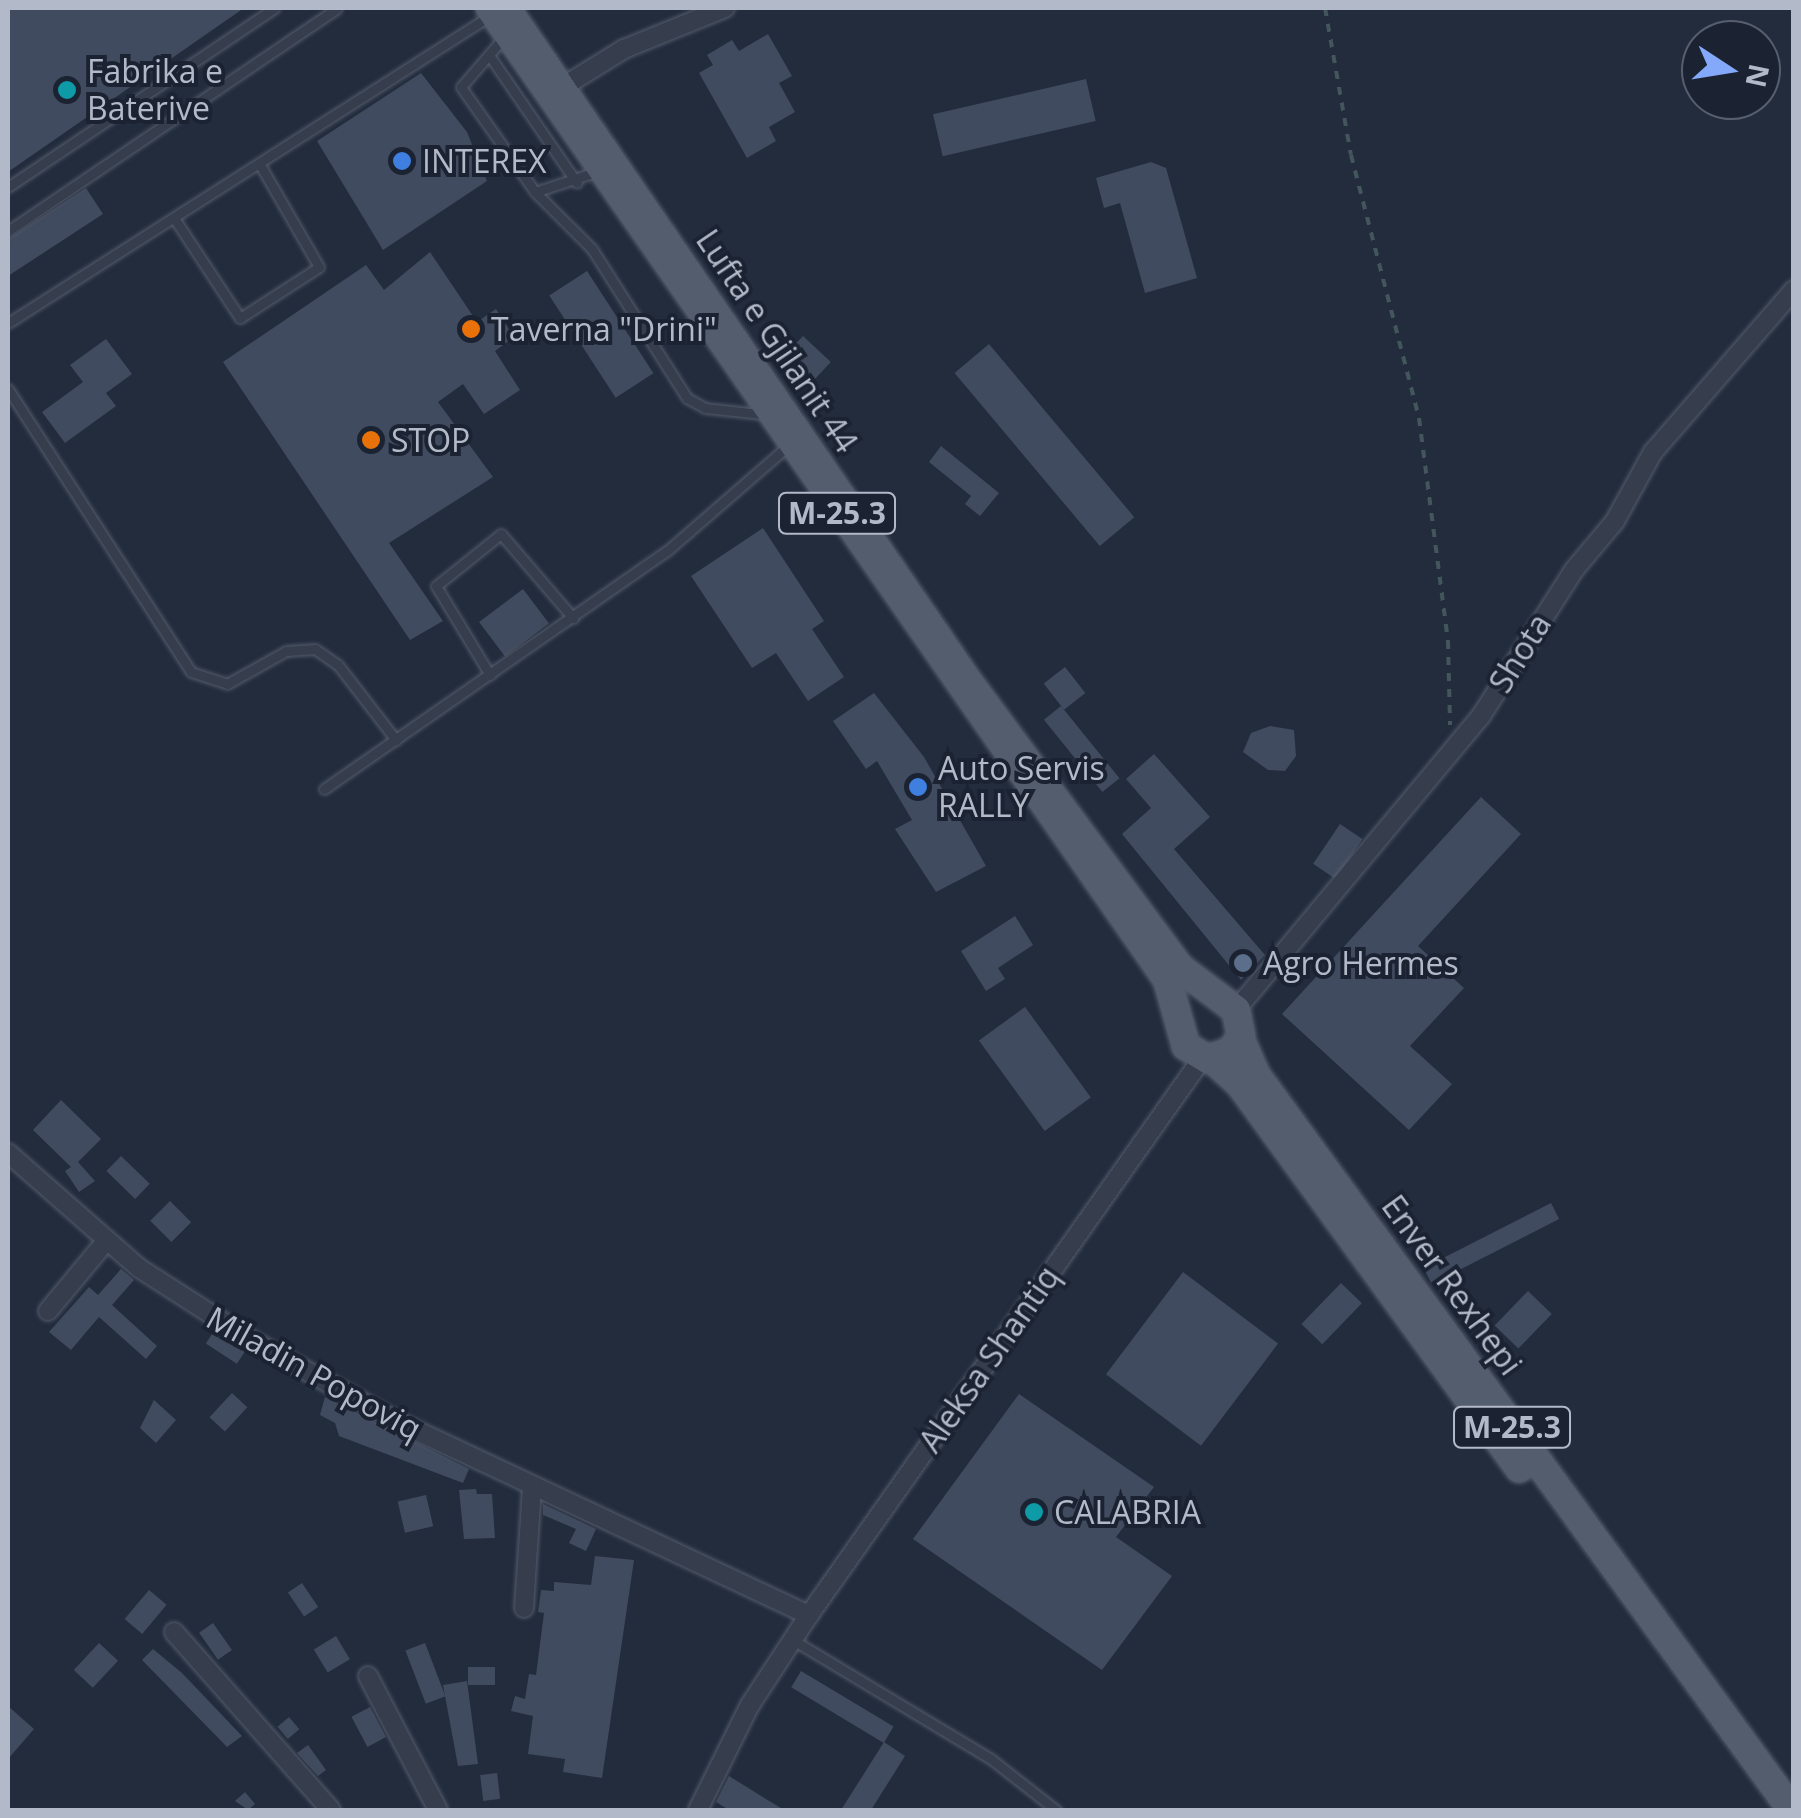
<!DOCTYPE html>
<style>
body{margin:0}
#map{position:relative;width:1801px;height:1818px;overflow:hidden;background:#222c3d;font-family:"Open Sans",sans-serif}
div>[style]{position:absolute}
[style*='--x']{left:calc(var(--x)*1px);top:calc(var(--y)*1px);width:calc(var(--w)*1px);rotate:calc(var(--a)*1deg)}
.building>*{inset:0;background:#414b5f;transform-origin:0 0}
.path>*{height:4px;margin-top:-2px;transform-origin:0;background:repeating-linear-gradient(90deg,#42565b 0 8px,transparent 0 16px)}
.roads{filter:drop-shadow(0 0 2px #545c6b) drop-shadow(0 0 2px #545c6b)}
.service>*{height:9px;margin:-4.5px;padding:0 4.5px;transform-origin:4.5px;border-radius:4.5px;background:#363e4d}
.minor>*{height:18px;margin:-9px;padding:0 9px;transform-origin:9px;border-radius:9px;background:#363e4d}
.primary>*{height:28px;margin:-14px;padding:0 14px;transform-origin:14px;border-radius:14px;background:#545d6d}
.dots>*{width:28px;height:28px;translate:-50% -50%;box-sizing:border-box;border:5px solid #1b2332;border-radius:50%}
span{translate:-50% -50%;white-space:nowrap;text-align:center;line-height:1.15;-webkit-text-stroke:8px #1b2332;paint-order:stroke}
.shield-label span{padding:2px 8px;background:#1b2332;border:2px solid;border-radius:8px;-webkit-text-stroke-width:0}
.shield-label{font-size:30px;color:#b2b9c8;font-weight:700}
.poi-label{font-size:32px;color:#b2b9c8}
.left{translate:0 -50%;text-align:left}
.street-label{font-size:32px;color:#b2b9c8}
.frame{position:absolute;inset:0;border:10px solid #b2b9c8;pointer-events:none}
.north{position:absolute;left:1681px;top:20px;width:100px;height:100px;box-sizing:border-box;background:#1b2332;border:2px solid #575f6e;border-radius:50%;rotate:102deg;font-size:28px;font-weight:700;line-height:40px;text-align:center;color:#b2b9c8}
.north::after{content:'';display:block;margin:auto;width:35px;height:45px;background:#85a9fa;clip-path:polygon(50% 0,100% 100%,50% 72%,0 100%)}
</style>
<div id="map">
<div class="building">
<i style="clip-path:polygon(8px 8px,244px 8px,8px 172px)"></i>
<i style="clip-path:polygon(768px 34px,792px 76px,779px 83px,795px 112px,769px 127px,776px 141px,747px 158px,699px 73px,713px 65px,707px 55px,732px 40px,739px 51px)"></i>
<i style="clip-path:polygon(421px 73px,467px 132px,487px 181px,383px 250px,317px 141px)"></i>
<i style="left:1086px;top:79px;width:43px;height:157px;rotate:77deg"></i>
<i style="clip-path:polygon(1151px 162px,1166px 168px,1197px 278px,1145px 293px,1120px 203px,1104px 208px,1096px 178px)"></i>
<i style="clip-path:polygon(86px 188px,103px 214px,8px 276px,8px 239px)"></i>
<i style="clip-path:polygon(430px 252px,477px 322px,496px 309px,514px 337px,495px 351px,520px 390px,484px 414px,463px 384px,438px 402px,493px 477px,389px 543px,443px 621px,410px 640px,223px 362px,366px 265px,384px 290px)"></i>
<i style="left:587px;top:271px;width:122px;height:45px;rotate:57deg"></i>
<i style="left:803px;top:336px;width:38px;height:28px;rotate:43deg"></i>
<i style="clip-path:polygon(106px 339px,132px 374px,106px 393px,116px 406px,65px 443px,42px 412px,83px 382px,70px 365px)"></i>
<i style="left:989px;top:344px;width:226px;height:45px;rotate:50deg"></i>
<i style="clip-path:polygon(941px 446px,999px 493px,980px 516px,965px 504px,971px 496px,929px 462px)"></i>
<i style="clip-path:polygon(763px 528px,824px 621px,812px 629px,844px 677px,808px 701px,776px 653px,752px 668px,691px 576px)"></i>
<i style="left:523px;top:589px;width:43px;height:55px;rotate:53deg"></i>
<i style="left:1065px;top:667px;width:33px;height:27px;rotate:52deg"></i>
<i style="clip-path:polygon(874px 693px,924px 757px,986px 866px,936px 892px,895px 829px,912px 820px,877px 761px,866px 769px,833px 721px)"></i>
<i style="left:1061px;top:706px;width:93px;height:22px;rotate:51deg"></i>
<i style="clip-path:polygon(1270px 726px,1294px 730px,1296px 756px,1285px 771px,1268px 770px,1243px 752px,1251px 733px)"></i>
<i style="clip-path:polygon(1154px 754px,1210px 817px,1174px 849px,1265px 955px,1241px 980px,1122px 834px,1151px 808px,1126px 779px)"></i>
<i style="clip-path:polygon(1481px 797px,1521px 834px,1418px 946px,1464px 988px,1410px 1046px,1452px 1084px,1409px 1130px,1282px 1014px)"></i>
<i style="left:1340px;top:824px;width:27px;height:48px;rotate:34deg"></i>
<i style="clip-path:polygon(1015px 916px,1033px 945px,998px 968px,1005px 979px,986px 991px,961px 951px)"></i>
<i style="left:1025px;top:1007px;width:112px;height:57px;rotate:54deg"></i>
<i style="clip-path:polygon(61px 1100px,101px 1139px,78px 1162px,95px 1181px,79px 1192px,65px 1171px,71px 1167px,33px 1130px)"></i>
<i style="left:121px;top:1156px;width:40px;height:21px;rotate:44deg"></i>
<i style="left:170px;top:1201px;width:30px;height:28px;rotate:45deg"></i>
<i style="left:1551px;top:1203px;width:18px;height:143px;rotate:63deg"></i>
<i style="clip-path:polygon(121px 1269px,134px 1280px,112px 1305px,157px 1346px,146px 1359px,99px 1317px,71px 1350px,49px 1332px,89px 1287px,98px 1295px)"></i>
<i style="left:1183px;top:1272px;width:119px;height:128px;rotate:37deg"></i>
<i style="left:1341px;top:1283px;width:29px;height:57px;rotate:44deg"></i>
<i style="left:1528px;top:1291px;width:33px;height:48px;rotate:44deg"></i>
<i style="left:214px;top:1331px;width:37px;height:15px;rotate:33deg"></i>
<i style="left:232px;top:1393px;width:21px;height:33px;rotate:43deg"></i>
<i style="clip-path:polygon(1019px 1394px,1154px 1487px,1116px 1537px,1172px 1576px,1102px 1670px,913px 1539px)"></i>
<i style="clip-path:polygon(325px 1397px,469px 1469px,463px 1483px,339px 1436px,335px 1423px,320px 1415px)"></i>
<i style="clip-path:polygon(154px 1400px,176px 1420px,156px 1443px,140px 1428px)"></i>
<i style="clip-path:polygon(476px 1489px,477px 1494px,492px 1494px,495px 1538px,464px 1539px,459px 1490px)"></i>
<i style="left:426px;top:1495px;width:32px;height:29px;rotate:77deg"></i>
<i style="clip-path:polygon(543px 1504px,596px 1529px,586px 1551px,569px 1543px,576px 1529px,543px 1515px)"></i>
<i style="clip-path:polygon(595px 1556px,634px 1560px,602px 1778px,563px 1772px,565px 1759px,528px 1754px,533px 1716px,511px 1711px,515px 1696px,525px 1699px,529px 1674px,536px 1675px,544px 1613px,538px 1612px,541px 1590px,554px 1591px,554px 1582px,591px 1585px)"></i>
<i style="left:302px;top:1583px;width:29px;height:17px;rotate:56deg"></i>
<i style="left:149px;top:1590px;width:23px;height:38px;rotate:40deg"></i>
<i style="left:213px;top:1623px;width:33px;height:17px;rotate:55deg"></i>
<i style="left:336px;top:1636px;width:27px;height:26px;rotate:59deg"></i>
<i style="left:99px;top:1643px;width:26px;height:37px;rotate:43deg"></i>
<i style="left:425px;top:1643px;width:57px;height:21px;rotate:69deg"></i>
<i style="clip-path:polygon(153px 1649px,182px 1673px,242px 1736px,227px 1747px,142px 1660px)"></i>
<i style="left:468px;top:1667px;width:27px;height:18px"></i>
<i style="left:801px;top:1671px;width:108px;height:19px;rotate:31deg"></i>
<i style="clip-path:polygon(467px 1681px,478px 1764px,458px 1766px,443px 1685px)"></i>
<i style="clip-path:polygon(8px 1706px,34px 1729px,8px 1759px)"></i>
<i style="left:370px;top:1707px;width:34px;height:21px;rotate:62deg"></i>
<i style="left:289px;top:1717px;width:16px;height:15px;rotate:50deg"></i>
<i style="clip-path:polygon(884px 1742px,905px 1756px,871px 1810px,841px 1810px)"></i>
<i style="clip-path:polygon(308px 1745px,326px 1770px,318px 1776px,297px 1753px)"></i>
<i style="left:497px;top:1773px;width:26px;height:17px;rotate:83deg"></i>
<i style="clip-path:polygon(729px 1776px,784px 1810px,729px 1810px,716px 1802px)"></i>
<i style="clip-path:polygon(245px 1792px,255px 1804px,248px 1810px,235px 1801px)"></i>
</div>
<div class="path">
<i style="--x:1325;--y:8;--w:149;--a:80"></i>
<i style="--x:1351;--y:155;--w:272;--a:75.5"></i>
<i style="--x:1419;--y:418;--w:225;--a:82.6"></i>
<i style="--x:1448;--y:641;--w:84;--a:88.6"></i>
</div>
<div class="roads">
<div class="service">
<i style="--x:505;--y:36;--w:67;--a:130.8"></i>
<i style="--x:461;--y:87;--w:128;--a:54.8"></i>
<i style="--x:535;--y:192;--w:81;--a:45"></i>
<i style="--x:592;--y:249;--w:177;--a:57.5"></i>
<i style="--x:687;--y:398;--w:21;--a:29"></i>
<i style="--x:705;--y:408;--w:64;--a:6.2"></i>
<i style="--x:489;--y:55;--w:155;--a:55.5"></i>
<i style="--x:8;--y:187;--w:321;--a:-33.9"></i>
<i style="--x:535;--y:192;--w:67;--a:-18.2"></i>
<i style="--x:174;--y:218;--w:120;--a:56.6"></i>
<i style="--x:240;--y:318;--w:94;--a:-32.8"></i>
<i style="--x:319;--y:267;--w:118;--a:-120"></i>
<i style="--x:8;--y:231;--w:397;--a:-34.1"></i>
<i style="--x:8;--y:323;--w:573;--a:-32.52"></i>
<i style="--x:8;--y:389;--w:337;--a:57.1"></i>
<i style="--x:191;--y:672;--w:38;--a:18"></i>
<i style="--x:227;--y:684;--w:68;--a:-29.2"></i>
<i style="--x:286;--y:651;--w:29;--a:-4"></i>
<i style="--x:315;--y:649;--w:28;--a:35"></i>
<i style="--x:338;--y:665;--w:95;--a:52.3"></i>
<i style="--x:490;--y:675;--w:104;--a:-121.2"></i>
<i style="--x:436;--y:586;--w:83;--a:-38.7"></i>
<i style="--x:501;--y:534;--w:111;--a:49.4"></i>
<i style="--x:324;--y:789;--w:417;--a:-34.8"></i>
<i style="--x:667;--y:551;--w:162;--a:-41"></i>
<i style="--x:793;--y:1640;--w:231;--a:31"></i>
<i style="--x:991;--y:1759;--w:83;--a:38.1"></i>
</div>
<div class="minor">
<i style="--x:561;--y:88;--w:74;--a:-31.8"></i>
<i style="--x:624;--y:49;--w:109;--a:-22.1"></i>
<i style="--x:1236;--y:1010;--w:383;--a:-50.2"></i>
<i style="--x:1481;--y:716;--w:173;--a:-57.5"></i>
<i style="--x:1574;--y:570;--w:64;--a:-50.1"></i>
<i style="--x:1615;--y:521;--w:79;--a:-61.2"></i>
<i style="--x:1653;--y:452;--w:215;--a:-49"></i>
<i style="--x:8;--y:1153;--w:174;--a:41.3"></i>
<i style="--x:139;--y:1268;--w:130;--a:32.7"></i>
<i style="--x:248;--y:1338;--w:167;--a:29.3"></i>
<i style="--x:394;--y:1420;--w:459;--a:25.2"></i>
<i style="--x:48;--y:1311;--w:92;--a:-50.3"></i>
<i style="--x:524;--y:1608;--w:121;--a:-86.2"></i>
<i style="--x:174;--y:1632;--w:237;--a:48.6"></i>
<i style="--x:368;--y:1676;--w:151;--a:62.4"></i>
<i style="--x:698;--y:1810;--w:117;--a:-63.7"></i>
<i style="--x:750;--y:1705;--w:108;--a:-56.8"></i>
<i style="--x:809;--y:1615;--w:683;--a:-54.77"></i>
</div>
<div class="primary">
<i style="--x:490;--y:8;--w:1184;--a:55.12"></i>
<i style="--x:1167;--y:979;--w:70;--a:74.2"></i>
<i style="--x:1186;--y:1046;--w:26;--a:31"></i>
<i style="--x:1208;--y:1059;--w:24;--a:-19"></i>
<i style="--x:1231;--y:1051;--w:18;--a:-56"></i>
<i style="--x:1241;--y:1036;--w:26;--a:-101"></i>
<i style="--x:1236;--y:1010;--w:70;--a:-143.1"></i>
<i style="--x:1180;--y:968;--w:355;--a:-126.5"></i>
<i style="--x:969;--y:683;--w:819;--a:-124.45"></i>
<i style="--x:1240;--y:1038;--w:40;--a:66.6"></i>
<i style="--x:1256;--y:1075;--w:910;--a:53.9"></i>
<i style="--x:1211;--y:1058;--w:39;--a:42"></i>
<i style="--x:1240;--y:1084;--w:475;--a:54"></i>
</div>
</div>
<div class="dots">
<i style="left:67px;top:90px;background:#0f9aa8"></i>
<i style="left:402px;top:161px;background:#3f7fe0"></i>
<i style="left:471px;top:329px;background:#e8710a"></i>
<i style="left:371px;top:440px;background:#e8710a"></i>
<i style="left:918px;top:787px;background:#3f7fe0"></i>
<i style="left:1243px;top:963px;background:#5c6f8a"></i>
<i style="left:1034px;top:1512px;background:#0f9aa8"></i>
</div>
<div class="shield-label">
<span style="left:837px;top:513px">M-25.3</span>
<span style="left:1512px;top:1427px">M-25.3</span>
</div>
<div class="poi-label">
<span class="left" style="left:87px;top:90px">Fabrika e<br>Baterive</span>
<span class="left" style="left:422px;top:161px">INTEREX</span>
<span class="left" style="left:491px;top:329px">Taverna "Drini"</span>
<span class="left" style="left:391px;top:440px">STOP</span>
<span class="left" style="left:938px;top:787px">Auto Servis<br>RALLY</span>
<span class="left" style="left:1263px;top:963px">Agro Hermes</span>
<span class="left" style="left:1054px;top:1512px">CALABRIA</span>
</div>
<div class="street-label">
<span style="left:777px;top:341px;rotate:56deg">Lufta e Gjilanit 44</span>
<span style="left:1520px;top:653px;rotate:-58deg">Shota</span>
<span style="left:1452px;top:1285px;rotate:54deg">Enver Rexhepi</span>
<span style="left:989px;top:1359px;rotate:-55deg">Aleksa Shantiq</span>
<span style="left:314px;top:1373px;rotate:29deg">Miladin Popoviq</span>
</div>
<div class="frame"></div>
<div class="north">N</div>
</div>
